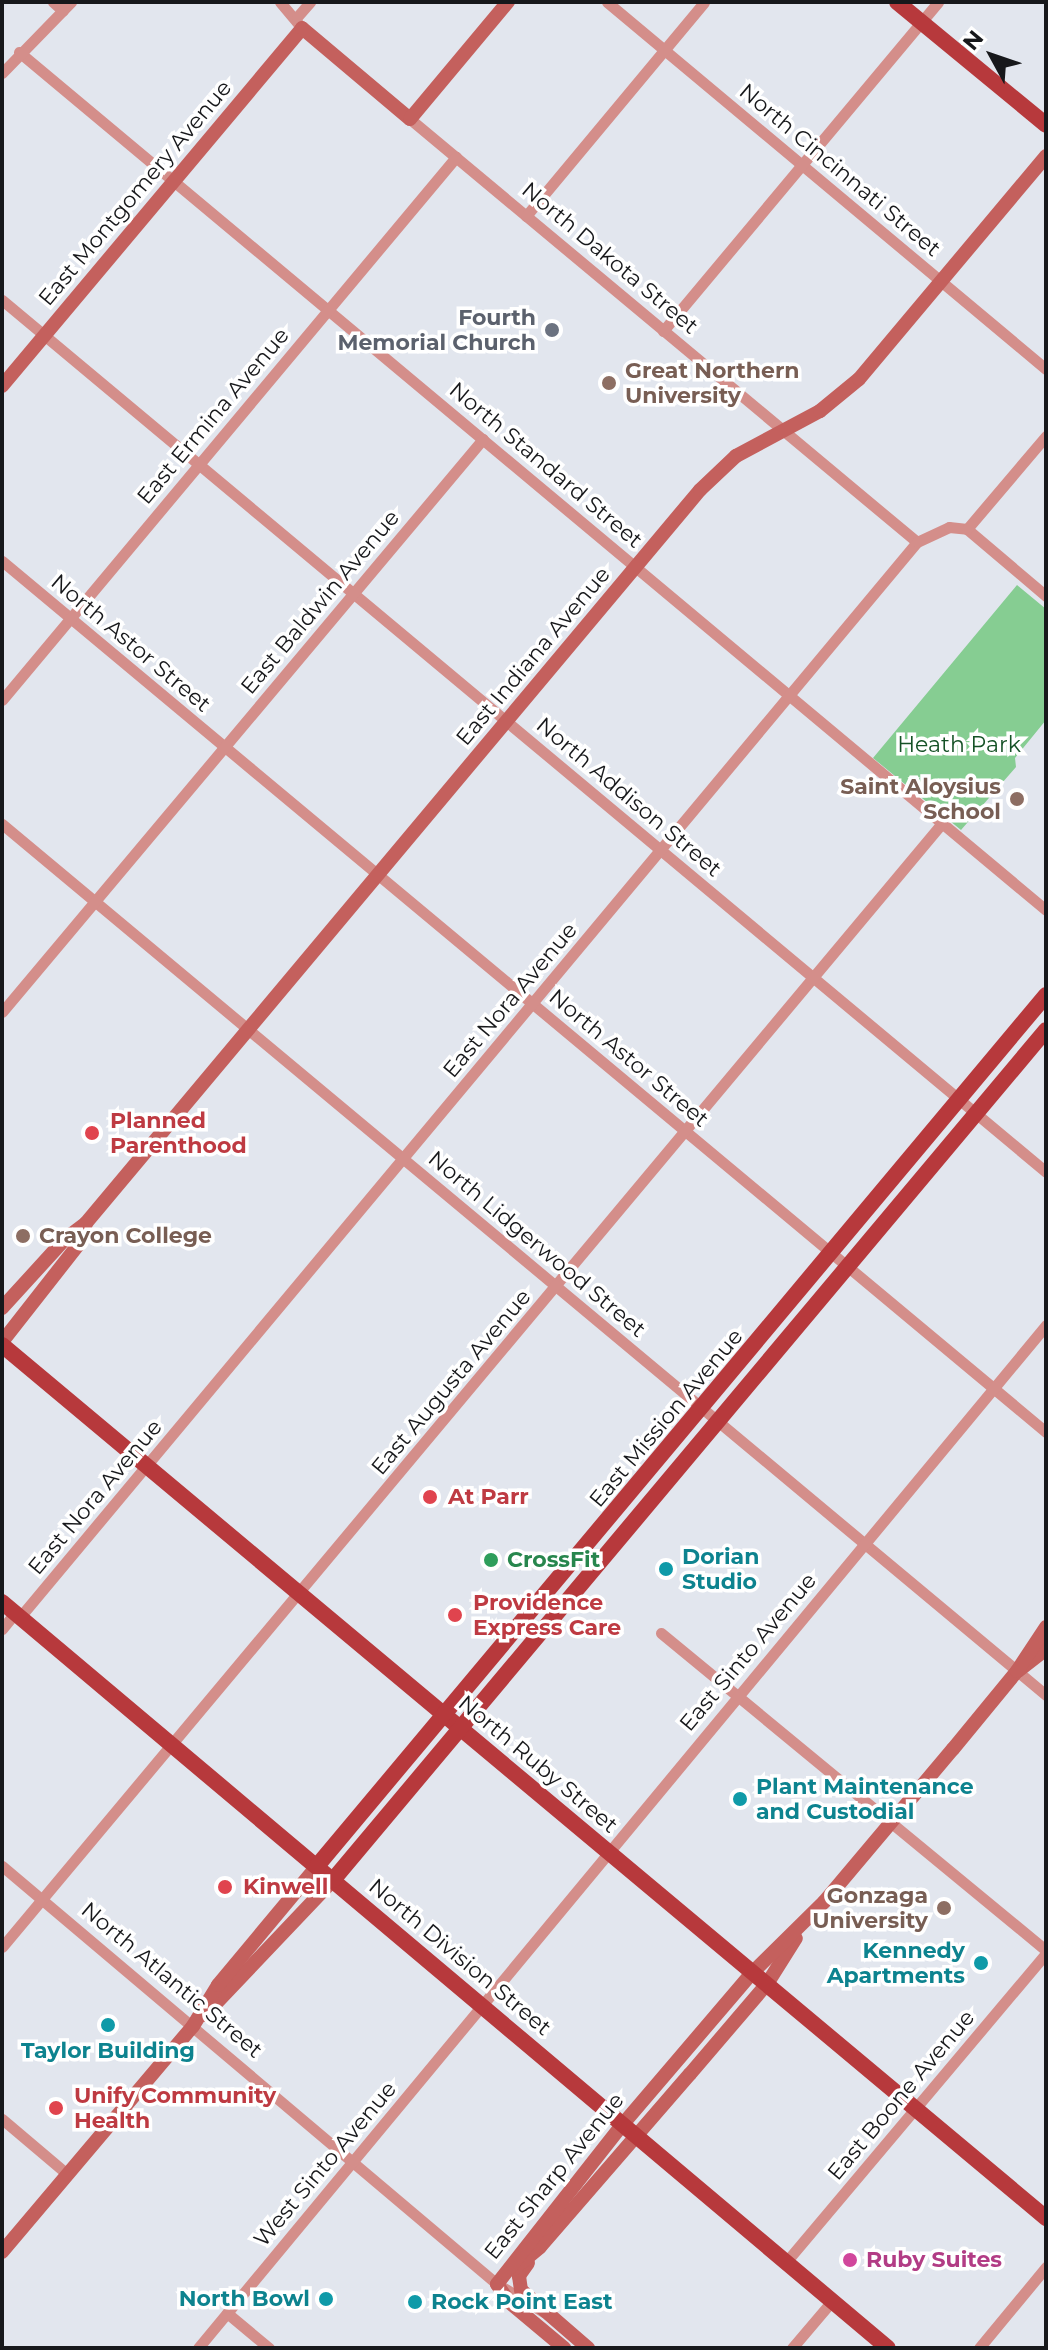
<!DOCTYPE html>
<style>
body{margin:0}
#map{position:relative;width:1048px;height:2350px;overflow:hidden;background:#e2e6ee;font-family:Montserrat,sans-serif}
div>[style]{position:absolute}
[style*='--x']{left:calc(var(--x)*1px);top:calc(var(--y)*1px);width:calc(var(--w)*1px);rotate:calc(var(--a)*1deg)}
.green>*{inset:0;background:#86cd92}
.street>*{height:11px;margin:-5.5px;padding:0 5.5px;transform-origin:5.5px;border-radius:5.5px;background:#d48e8a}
.secondary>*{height:14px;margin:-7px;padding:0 7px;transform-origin:7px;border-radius:7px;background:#c4605d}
.primary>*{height:16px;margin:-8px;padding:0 8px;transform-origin:8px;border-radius:8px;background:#b7393c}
.dots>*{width:22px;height:22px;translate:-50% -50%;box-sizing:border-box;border:4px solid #fff;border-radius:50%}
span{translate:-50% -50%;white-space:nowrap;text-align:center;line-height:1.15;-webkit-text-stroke:7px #fff;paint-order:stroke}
.street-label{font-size:22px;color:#17181b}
.worship-label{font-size:22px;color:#5b616d;font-weight:700}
.right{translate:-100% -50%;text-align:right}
.education-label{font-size:22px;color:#785e54;font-weight:700}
.left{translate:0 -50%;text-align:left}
.park-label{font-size:22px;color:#145125}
.health-label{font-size:22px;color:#be3a42;font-weight:700}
.culture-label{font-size:22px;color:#0d838f;font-weight:700}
.leisure-label{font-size:22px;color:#27864d;font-weight:700}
.hotel-label{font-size:22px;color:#b23c85;font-weight:700}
.frame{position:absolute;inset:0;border:4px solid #17181b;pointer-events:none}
.north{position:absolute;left:952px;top:16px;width:80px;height:80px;-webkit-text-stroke:6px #fff;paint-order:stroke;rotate:310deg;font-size:22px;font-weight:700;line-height:32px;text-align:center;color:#17181b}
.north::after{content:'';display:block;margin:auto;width:28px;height:36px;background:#17181b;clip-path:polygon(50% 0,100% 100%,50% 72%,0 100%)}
</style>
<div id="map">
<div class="green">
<i style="clip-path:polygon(1017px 585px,1046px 609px,1046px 720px,1015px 758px,1016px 767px,961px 830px,873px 758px)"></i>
</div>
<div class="street">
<i style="--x:53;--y:2;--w:13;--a:42"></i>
<i style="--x:280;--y:2;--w:34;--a:50"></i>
<i style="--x:607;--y:2;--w:572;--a:39.9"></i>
<i style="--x:297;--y:17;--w:20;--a:-49"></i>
<i style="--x:19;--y:52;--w:1338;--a:39.88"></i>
<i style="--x:2;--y:73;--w:99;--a:-45.8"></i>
<i style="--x:410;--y:119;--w:660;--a:39.84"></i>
<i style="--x:526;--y:216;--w:278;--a:-50.2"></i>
<i style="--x:2;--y:300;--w:1360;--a:39.87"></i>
<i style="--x:663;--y:331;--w:429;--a:-50.1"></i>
<i style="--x:967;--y:529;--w:104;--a:40.3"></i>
<i style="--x:2;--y:561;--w:1360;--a:39.84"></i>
<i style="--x:2;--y:700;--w:708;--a:-50.1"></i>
<i style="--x:2;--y:824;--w:1360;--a:39.84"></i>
<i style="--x:2;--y:1012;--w:748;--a:-49.99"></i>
<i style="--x:20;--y:1617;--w:1400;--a:-50.16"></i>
<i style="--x:917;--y:542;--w:35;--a:-25"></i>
<i style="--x:949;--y:527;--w:18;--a:6"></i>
<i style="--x:967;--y:529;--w:122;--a:-49.7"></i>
<i style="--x:2;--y:1629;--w:21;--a:-51"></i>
<i style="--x:661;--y:1633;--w:499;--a:39.5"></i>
<i style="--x:2;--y:1866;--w:648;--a:40.18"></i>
<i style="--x:497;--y:2284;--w:55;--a:30.8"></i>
<i style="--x:2;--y:1947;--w:1465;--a:-50.09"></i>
<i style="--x:2;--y:2119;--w:85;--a:40.2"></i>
<i style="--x:786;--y:2262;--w:404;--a:-49.9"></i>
<i style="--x:227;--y:2313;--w:55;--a:39.8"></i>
<i style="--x:198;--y:2348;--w:1329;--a:-50.34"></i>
<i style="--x:792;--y:2348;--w:62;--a:-49.6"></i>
<i style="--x:979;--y:2348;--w:105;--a:-50.4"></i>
</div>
<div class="secondary">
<i style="--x:2;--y:386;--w:467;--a:-50"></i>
<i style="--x:302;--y:28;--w:141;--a:40.1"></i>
<i style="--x:410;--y:119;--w:153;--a:-50.1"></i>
<i style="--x:2;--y:1308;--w:93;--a:-47.6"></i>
<i style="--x:65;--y:1239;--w:26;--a:-37"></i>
<i style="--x:86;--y:1223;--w:956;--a:-50.05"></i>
<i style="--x:700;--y:490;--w:50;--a:-43.4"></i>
<i style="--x:736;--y:456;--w:95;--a:-28.2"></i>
<i style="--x:820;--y:411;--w:50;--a:-39.4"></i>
<i style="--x:859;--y:379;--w:291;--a:-50"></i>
<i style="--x:2;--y:1342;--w:130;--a:-51.9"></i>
<i style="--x:82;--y:1240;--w:17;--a:-77"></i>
<i style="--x:1018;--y:1671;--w:36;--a:-38"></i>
<i style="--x:205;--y:2015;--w:186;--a:-46.5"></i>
<i style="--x:2;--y:2252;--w:296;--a:-49.8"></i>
<i style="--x:193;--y:2026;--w:48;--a:-58.6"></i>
<i style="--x:218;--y:1985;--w:155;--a:-50.2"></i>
<i style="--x:528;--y:2263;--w:16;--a:125"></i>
<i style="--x:519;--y:2276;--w:14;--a:82"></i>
<i style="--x:521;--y:2290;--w:89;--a:40.9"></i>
<i style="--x:514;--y:2269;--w:34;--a:-40"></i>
<i style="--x:540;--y:2247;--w:229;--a:-49.1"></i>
<i style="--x:690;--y:2074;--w:118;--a:-49.5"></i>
<i style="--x:767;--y:1984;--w:54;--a:-57.8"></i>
<i style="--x:497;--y:2284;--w:204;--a:-51.8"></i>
<i style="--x:623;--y:2124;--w:200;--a:-49.5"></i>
<i style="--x:753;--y:1972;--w:100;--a:-44.6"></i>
<i style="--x:824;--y:1902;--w:200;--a:-49.9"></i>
<i style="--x:953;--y:1749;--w:101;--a:-50.6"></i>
<i style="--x:1017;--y:1671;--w:53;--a:-56.6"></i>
<i style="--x:497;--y:2284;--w:22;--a:56"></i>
<i style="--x:509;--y:2302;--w:72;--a:39.9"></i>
</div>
<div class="primary">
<i style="--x:897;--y:2;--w:193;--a:39.5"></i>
<i style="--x:2;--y:1345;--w:1361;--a:39.9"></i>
<i style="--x:2;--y:1602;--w:1158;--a:40.1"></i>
<i style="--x:317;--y:1866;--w:1136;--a:-50.07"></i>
<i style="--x:333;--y:1880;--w:1109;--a:-50.01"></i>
</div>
<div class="dots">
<i style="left:552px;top:330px;background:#6b7280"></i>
<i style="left:609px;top:383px;background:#8d6e63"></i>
<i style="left:1017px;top:799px;background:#8d6e63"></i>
<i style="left:92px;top:1133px;background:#e0444e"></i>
<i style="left:23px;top:1236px;background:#8d6e63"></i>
<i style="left:430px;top:1497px;background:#e0444e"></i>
<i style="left:491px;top:1560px;background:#2e9e5b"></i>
<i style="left:666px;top:1569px;background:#0f9aa8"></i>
<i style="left:455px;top:1615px;background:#e0444e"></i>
<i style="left:740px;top:1799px;background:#0f9aa8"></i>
<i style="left:225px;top:1887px;background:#e0444e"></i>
<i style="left:944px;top:1908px;background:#8d6e63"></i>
<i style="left:981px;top:1963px;background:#0f9aa8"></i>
<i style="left:108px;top:2025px;background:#0f9aa8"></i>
<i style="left:56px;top:2108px;background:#e0444e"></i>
<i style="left:850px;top:2260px;background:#d1479c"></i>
<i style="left:326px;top:2299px;background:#0f9aa8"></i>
<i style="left:415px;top:2302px;background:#0f9aa8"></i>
</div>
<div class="street-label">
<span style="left:840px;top:170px;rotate:40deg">North Cincinnati Street</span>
<span style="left:135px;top:193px;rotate:-50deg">East Montgomery Avenue</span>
<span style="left:610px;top:258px;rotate:40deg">North Dakota Street</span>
<span style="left:213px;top:416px;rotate:-50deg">East Ermina Avenue</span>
<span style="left:546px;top:465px;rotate:40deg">North Standard Street</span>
<span style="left:320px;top:602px;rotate:-50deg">East Baldwin Avenue</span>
<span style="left:131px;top:643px;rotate:40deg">North Astor Street</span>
<span style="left:533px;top:656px;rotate:-50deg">East Indiana Avenue</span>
<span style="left:629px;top:797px;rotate:40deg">North Addison Street</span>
<span style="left:510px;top:1000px;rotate:-50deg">East Nora Avenue</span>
<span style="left:629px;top:1058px;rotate:40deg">North Astor Street</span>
<span style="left:537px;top:1244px;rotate:40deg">North Lidgerwood Street</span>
<span style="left:451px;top:1382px;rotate:-50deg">East Augusta Avenue</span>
<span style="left:666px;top:1418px;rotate:-50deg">East Mission Avenue</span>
<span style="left:95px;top:1497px;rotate:-50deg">East Nora Avenue</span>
<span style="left:748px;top:1652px;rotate:-50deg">East Sinto Avenue</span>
<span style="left:538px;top:1764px;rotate:40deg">North Ruby Street</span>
<span style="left:460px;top:1957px;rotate:40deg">North Division Street</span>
<span style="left:172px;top:1980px;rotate:40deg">North Atlantic Street</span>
<span style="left:901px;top:2095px;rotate:-50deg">East Boone Avenue</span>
<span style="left:325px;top:2164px;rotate:-50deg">West Sinto Avenue</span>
<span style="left:554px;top:2176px;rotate:-51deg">East Sharp Avenue</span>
</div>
<div class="worship-label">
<span class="right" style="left:536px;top:330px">Fourth<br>Memorial Church</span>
</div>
<div class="education-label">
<span class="left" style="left:625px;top:383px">Great Northern<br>University</span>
<span class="right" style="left:1001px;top:799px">Saint Aloysius<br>School</span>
<span class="left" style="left:39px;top:1236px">Crayon College</span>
<span class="right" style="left:928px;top:1908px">Gonzaga<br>University</span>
</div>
<div class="park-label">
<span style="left:959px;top:745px">Heath Park</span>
</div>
<div class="health-label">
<span class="left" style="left:110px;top:1133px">Planned<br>Parenthood</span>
<span class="left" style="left:448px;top:1497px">At Parr</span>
<span class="left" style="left:473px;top:1615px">Providence<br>Express Care</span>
<span class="left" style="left:243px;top:1887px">Kinwell</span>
<span class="left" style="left:74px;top:2108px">Unify Community<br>Health</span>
</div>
<div class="culture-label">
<span class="left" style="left:682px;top:1569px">Dorian<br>Studio</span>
<span class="left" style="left:756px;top:1799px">Plant Maintenance<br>and Custodial</span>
<span class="right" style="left:965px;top:1963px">Kennedy<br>Apartments</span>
<span style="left:108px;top:2051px">Taylor Building</span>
<span class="right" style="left:310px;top:2299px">North Bowl</span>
<span class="left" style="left:431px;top:2302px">Rock Point East</span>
</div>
<div class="leisure-label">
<span class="left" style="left:507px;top:1560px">CrossFit</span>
</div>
<div class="hotel-label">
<span class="left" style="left:866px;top:2260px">Ruby Suites</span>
</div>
<div class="frame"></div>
<div class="north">N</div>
</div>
